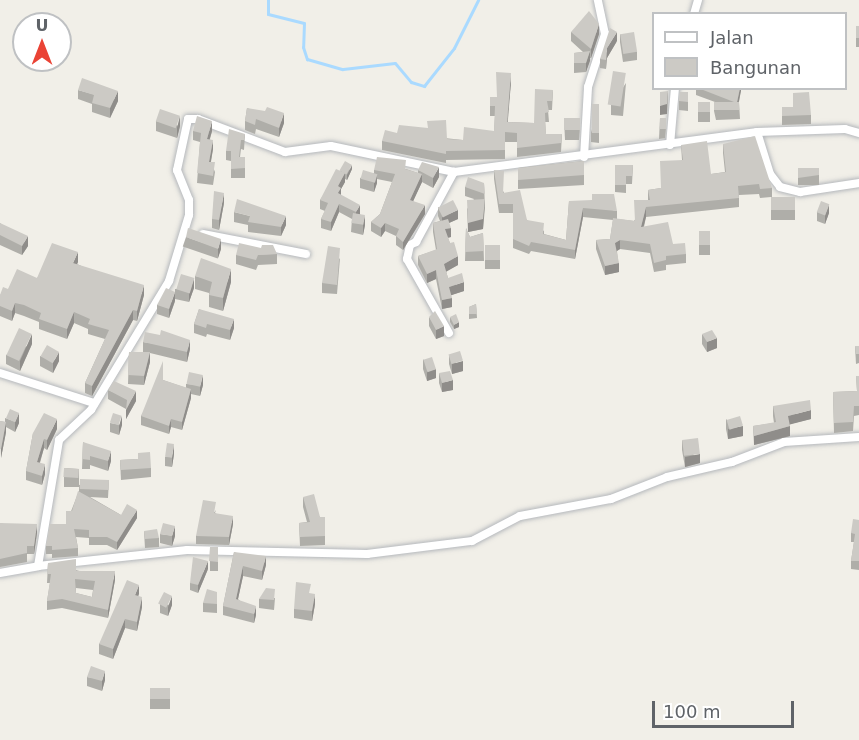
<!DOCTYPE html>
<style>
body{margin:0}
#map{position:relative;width:859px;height:740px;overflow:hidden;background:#f1efe8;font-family:"DejaVu Sans",sans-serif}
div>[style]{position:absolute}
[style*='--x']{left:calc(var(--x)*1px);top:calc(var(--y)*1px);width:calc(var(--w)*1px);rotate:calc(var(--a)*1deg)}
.stream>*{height:3px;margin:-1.5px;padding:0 1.5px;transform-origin:1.5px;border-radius:1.5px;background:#aadaff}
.roads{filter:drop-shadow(0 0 2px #b5b8bc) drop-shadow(0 0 2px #b5b8bc)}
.minor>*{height:8px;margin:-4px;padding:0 4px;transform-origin:4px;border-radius:4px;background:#fff}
.wall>*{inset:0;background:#afaea9;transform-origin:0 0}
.shaded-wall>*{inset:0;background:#8f8d8a}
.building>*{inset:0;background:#cccac5;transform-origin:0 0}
span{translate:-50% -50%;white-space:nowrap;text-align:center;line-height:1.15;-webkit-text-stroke:5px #fff;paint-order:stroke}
.legend{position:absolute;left:652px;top:12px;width:195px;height:78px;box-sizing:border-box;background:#fff;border:2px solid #bfc1c3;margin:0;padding:8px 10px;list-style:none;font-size:18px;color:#5f6368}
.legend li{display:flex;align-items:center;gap:12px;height:30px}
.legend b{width:30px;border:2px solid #bfc1c3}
.north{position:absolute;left:12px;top:12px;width:60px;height:60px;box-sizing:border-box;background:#fff;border:2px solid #bfc1c3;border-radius:50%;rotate:0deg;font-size:16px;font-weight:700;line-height:24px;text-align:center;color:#5f6368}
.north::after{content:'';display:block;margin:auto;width:21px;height:27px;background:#ea4335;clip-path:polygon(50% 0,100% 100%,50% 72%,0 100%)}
.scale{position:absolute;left:652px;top:701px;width:142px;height:27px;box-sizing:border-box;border:3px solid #5f6368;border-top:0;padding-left:8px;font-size:18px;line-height:21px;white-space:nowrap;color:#5f6368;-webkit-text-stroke:4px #fff;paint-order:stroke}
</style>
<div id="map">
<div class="stream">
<i style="--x:268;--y:0;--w:14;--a:90"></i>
<i style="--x:268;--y:14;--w:37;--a:14"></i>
<i style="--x:304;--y:23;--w:24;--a:92"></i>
<i style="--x:303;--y:47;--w:13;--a:72"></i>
<i style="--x:307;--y:59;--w:37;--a:16"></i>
<i style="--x:343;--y:69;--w:52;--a:-6.6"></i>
<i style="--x:395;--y:63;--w:25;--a:50"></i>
<i style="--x:411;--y:82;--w:14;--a:17"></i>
<i style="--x:424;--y:86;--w:48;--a:-51.7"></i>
<i style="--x:454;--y:48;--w:54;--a:-63.4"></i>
</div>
<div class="roads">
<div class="minor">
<i style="--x:694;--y:14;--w:15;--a:-74"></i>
<i style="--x:757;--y:132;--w:44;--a:72.8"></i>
<i style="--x:770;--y:174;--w:16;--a:52"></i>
<i style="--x:780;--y:187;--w:21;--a:14"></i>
<i style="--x:800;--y:192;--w:60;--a:-8.7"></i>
<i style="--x:670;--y:145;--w:57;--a:-85"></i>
<i style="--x:584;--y:157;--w:70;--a:-86.7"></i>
<i style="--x:588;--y:87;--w:56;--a:-72.2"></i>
<i style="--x:605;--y:34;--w:35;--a:-102"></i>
<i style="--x:203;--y:234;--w:105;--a:11"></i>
<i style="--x:449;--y:333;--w:85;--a:-119.6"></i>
<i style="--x:407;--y:259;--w:14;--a:-78"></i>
<i style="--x:410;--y:245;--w:7;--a:-27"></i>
<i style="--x:416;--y:242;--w:80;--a:-61.5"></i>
<i style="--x:0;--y:373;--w:99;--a:17.7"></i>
<i style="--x:38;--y:566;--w:150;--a:-6.1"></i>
<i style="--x:187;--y:550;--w:180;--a:1.3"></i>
<i style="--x:367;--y:554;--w:106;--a:-7.1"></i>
<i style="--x:472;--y:541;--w:54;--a:-27.5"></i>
<i style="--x:520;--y:516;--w:93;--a:-10.6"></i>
<i style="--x:611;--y:499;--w:60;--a:-21.4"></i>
<i style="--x:667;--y:477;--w:67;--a:-13"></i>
<i style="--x:732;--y:462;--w:56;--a:-21"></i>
<i style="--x:784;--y:442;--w:75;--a:-3.8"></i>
<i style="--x:0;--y:573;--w:39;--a:-10"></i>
<i style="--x:38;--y:566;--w:128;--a:-80.5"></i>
<i style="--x:59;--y:440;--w:44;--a:-43.2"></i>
<i style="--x:91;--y:410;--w:151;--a:-58.8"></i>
<i style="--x:169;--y:281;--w:69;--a:-73.1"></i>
<i style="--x:189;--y:215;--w:15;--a:-90"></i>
<i style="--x:189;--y:200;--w:32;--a:-112"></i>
<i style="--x:177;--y:170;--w:52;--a:-77.8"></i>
<i style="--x:188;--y:119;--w:10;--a:0"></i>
<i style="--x:198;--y:119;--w:93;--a:20.8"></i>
<i style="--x:285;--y:152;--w:46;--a:-7.4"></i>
<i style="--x:331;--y:146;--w:126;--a:11.9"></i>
<i style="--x:454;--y:172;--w:306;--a:-7.5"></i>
<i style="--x:757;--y:132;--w:88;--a:-2"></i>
<i style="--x:845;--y:129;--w:15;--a:16"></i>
</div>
</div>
<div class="wall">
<i style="left:856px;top:26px;width:3px;height:21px"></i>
<i style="clip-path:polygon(571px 32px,599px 34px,591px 58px,590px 58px,586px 72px,574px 73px,574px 53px,583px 52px,571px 41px)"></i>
<i style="clip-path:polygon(620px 34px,637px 52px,637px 60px,623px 62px,620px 42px)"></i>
<i style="clip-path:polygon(617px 41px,607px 58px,606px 69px,600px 68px,600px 59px)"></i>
<i style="clip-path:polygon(511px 82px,507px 122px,534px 123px,553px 90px,552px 110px,548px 110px,549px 122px,545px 122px,546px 134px,562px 134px,561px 152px,517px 157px,517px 142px,505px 142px,505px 159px,446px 160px,446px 163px,382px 150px,382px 141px,397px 133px,463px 140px,494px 131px,495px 116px,490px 116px,490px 97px,497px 97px)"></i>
<i style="clip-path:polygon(626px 83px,623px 116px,611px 115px,611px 105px)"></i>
<i style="clip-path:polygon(696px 88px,741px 88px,739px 102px,740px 119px,716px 120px,714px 111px,714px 102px,715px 102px,696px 95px)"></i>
<i style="clip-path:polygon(78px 90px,118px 101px,110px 118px,92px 112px,92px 104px,78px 99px)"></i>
<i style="clip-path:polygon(688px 92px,688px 111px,679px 110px,679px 101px)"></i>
<i style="left:698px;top:102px;width:12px;height:20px"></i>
<i style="clip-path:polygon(599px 104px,599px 143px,591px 142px,591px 133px)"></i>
<i style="clip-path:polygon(782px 107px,811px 115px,811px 124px,782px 125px)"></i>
<i style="clip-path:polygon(247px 108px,284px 123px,279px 137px,256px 129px,255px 134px,245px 130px,245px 121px)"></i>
<i style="clip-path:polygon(564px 118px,580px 127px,579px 140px,565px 140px)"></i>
<i style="clip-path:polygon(660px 118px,666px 128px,665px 138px,659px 139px)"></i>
<i style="clip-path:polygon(156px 121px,180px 126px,177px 138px,156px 131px)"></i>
<i style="clip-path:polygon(193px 131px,212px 131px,210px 139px,213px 149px,211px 162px,215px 172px,213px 185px,197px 183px,200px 142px,193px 140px)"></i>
<i style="clip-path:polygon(245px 134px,244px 150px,241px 149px,240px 157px,245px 157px,245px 178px,231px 178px,231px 161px,226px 160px,226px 151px)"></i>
<i style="clip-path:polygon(723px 144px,772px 188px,772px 197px,795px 197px,795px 220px,771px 220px,771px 197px,760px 198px,759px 194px,739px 195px,739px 207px,646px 217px,644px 227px,673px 244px,686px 254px,686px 263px,666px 265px,666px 270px,654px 272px,650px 253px,620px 249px,617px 251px,619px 272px,605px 275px,596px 249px,596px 240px,610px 239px,613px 220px,583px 217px,575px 259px,531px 251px,529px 254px,513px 248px,513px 213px,499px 213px,494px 179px,494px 170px,504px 193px,527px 220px,544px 231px,544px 234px,566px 240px,569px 201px,617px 211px,617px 219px,634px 221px,648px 200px,648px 190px,661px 188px,682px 160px,681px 145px,711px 174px,725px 172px,723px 153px)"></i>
<i style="clip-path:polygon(584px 161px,584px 185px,518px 189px,518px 168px)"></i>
<i style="clip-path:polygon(615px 165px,633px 165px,632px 184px,626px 184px,626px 193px,615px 192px)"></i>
<i style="left:798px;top:168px;width:21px;height:17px"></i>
<i style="clip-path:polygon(352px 169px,347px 180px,345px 179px,345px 182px,341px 189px,341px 195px,360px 214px,365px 225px,363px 235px,351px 232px,352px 219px,339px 212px,331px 231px,321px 228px,321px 219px,325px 211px,320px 209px,320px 200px,340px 171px)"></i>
<i style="clip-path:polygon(406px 169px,418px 173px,418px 170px,439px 177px,433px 188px,422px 182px,413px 201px,425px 214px,403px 250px,396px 245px,396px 236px,385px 231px,381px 237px,371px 231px,371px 222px,380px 214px,392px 182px,377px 179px,377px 183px,374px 192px,360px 188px,360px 178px,374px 173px,374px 170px)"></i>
<i style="clip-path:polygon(484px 183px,485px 208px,483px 229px,468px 232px,467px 209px,474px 199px,465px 196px,465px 187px)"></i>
<i style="clip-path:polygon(224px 203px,219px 230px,212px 228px,212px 219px)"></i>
<i style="clip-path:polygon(438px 207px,458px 219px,449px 223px,451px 237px,448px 238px,458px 265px,446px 271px,448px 278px,464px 291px,451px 295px,452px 307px,442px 309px,436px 279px,427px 283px,418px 265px,418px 256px,436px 250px,433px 232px,433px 223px,440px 221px,438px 216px)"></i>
<i style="clip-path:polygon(234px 212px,286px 225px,281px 236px,248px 232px,248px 225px,234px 222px)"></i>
<i style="clip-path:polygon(817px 212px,829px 213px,825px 224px,817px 221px)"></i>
<i style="clip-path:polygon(0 223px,28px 246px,22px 255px,0 245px)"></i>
<i style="clip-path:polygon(466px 228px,470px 237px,483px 233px,484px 261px,465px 261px)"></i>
<i style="left:710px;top:231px;width:24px;height:11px;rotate:90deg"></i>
<i style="left:186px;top:237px;width:37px;height:10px;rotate:19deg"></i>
<i style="left:485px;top:245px;width:15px;height:24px"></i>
<i style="clip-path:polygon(277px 254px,277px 264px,258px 265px,256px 270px,236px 264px,236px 255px)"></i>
<i style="clip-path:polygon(340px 258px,337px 294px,322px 293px,322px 283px)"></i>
<i style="clip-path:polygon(78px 262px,77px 264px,144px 295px,137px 321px,133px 320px,92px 396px,85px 393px,85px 383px,105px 339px,88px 334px,88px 329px,74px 323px,67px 339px,39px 329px,39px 322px,24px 316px,15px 313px,12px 321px,0 316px,0 295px,8px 289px)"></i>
<i style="clip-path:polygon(195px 276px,231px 282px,223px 311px,209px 307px,209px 293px,195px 289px)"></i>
<i style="clip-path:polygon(194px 288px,189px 302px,175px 299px,175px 289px)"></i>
<i style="clip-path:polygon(175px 301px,169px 318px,157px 314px,157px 305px)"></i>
<i style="clip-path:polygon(476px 304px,477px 318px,469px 319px,469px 307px)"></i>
<i style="clip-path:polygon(199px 309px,234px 328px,230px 340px,207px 334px,206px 337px,194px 333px,194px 324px)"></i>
<i style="clip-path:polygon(429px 317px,444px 336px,436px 339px,429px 326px)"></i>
<i style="clip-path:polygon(450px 317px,459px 327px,454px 329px,450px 322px)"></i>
<i style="clip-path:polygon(702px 334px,717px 348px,707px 352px,702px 344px)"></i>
<i style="clip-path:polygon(143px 342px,190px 349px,187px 362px,150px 353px,150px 362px,144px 385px,128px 384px,129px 352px,147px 352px,143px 352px)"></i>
<i style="clip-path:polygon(32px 344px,20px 371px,6px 364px,6px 355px)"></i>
<i style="clip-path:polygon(855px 346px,859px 346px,859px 363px,856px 364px)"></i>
<i style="clip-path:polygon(449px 355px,463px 371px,452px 374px,449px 364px)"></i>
<i style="clip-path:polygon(40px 356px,59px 361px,53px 373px,40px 366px)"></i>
<i style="clip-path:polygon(423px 359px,436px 378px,427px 381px,423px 369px)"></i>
<i style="clip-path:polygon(439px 373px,453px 390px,442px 392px,439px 383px)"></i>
<i style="clip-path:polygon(856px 376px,859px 376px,859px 415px,854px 416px,853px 431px,834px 433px,833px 392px,857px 391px)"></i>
<i style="clip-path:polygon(163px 380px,186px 388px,186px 384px,203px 385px,200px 396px,191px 394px,191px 398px,182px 430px,171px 427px,169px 434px,141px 425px,141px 416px)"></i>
<i style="clip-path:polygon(108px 390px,136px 401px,126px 419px,126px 409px,108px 399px)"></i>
<i style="clip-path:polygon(773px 406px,811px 419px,790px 424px,790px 436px,754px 445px,753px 426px,774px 423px,773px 416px)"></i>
<i style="clip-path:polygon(5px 418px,19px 423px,15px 432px,6px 427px,6px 432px,1px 458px,0 421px,5px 422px)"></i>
<i style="clip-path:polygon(726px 419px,743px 436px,728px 439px,726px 429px)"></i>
<i style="clip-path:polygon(110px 423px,122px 425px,119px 435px,110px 432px)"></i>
<i style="clip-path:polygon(57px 429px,47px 450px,44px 448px,40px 463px,45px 474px,42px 485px,26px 480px,26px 471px,33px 433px)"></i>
<i style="clip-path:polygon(682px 440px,700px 463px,685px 467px,682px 450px)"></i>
<i style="clip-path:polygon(83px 442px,111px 461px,108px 471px,90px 465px,90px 469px,82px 469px)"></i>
<i style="clip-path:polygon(174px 454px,172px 467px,165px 466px,165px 457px)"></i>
<i style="clip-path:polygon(138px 459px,151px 468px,151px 477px,121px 480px,120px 460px)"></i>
<i style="clip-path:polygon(64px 468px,79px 469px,79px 485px,109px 480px,108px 498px,90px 497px,121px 515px,137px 518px,117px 550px,107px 545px,89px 545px,89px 538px,76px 537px,78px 548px,78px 556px,52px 558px,52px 554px,46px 554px,46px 546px,66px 524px,79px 491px,79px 487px,64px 487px)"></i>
<i style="clip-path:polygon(303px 497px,320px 517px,325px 517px,325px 545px,300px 546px,299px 523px,307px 522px,303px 507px)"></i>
<i style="clip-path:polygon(216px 510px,215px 513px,233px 524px,229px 545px,196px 544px,196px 536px)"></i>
<i style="clip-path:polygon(859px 520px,859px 570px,851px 569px,851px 561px,854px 542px,851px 542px,851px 533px)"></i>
<i style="clip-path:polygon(0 523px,37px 533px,34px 554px,27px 554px,27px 562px,0 567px)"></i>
<i style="clip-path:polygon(144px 531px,159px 538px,159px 547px,145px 548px)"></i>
<i style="clip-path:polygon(160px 534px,175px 536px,172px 546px,160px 543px)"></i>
<i style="left:210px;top:547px;width:8px;height:24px"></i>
<i style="clip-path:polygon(234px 552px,266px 565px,262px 580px,243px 576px,238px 599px,256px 615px,254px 623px,223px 615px,223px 606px)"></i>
<i style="clip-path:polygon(evenodd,48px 563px,115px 580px,108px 618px,62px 608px,47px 610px,47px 601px,50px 583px,47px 583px,48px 563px,76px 588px,93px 590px,92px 597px,76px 593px,76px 588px)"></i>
<i style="clip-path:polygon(208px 569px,198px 593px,190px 590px,190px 583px)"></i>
<i style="clip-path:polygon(217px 592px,217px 613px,203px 612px,203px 603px)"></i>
<i style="clip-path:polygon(139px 594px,138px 596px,142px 607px,137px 631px,125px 628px,113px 659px,99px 654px,99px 644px)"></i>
<i style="clip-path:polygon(311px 594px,315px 604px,312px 621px,294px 618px,294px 609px)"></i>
<i style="clip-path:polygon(275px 598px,274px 610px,259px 608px,259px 599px)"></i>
<i style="clip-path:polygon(160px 604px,172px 605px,168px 616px,160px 613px)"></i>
<i style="clip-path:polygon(87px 677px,105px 680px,102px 691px,87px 686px)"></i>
<i style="left:170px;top:688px;width:21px;height:20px;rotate:90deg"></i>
</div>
<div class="shaded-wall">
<i style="clip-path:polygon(599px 24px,599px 34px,591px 58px,591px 49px)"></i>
<i style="clip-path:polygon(617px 32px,617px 41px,607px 58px,606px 69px,607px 48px)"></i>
<i style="clip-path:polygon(590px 51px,590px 61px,586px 72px,586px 63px)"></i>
<i style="clip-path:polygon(511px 73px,511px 82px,507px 131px,507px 122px)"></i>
<i style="clip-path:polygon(740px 88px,741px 88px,741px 91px,737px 110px,737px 103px)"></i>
<i style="clip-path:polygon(118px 91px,118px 101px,110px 118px,110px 108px)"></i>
<i style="clip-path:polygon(668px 91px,667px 114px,660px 115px,660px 106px)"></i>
<i style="clip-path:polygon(284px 113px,284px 123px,279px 137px,279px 128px)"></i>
<i style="clip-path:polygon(180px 116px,180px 126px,177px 138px,177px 128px)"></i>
<i style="clip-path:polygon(212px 121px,212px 131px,207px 148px,207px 139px)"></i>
<i style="clip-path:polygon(213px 140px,213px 149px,209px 171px,209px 162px)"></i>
<i style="clip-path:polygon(352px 165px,352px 169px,347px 180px,347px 175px)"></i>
<i style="clip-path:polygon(439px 167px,439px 177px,433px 188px,433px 178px)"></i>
<i style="clip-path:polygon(345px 173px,345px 182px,341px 189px,341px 197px,338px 202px,338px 186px)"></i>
<i style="clip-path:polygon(377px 174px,377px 183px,374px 192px,374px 183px)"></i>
<i style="clip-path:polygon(422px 174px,422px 182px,410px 208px,410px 200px)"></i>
<i style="clip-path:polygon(224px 193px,224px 203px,219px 230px,219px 220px)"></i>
<i style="clip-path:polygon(485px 199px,483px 229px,468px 232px,468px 223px)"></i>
<i style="clip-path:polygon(339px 204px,339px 212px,331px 231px,331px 222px)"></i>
<i style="clip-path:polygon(829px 204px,829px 213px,825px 224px,825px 215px)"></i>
<i style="clip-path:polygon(360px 205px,360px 214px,356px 221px,356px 212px)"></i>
<i style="clip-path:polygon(425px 205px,425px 214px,403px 250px,403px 242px)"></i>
<i style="clip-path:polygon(646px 207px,646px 217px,641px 236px,641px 227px)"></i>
<i style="clip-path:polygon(583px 208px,583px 217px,575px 259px,575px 250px)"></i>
<i style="clip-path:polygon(458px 210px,458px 219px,442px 226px,442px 217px)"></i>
<i style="clip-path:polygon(365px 215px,365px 225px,363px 235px,363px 225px)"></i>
<i style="clip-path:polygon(286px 216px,286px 225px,281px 236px,281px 227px)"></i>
<i style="clip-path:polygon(385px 223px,385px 231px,381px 237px,381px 228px)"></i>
<i style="clip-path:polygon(451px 228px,451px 237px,445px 238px,445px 229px)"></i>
<i style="clip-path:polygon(28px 236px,28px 246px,22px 255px,22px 246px)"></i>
<i style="clip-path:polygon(221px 239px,221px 249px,218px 258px,218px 249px)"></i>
<i style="clip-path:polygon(620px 240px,620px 249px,615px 252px,615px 243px)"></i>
<i style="clip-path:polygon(78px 252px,78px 262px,73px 273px,73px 263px)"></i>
<i style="clip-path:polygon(458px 256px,458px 265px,444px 273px,444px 264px)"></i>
<i style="clip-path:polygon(619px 263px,619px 272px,605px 275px,605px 266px)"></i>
<i style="clip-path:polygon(231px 269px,231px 282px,223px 311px,223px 298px)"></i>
<i style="clip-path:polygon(436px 270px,436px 279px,427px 283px,427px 274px)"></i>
<i style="clip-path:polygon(194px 278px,194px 288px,189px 302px,189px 293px)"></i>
<i style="clip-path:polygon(464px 282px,464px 291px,449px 296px,449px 287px)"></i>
<i style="clip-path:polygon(144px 285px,144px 295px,137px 321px,137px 311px)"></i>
<i style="clip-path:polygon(175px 292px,175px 301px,169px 318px,169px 309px)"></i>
<i style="clip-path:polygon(452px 298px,452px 307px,442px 309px,442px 300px)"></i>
<i style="clip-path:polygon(15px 303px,15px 313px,12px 321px,12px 311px)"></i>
<i style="clip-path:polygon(133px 310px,133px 320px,92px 396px,92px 386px)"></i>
<i style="clip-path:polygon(74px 312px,74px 323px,67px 339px,67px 329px)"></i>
<i style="clip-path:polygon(234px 319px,234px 328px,230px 340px,230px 330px)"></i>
<i style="clip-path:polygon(459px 322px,459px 327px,454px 329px,454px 325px)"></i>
<i style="clip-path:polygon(444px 326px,444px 336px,436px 339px,436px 330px)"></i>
<i style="clip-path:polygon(32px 334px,32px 344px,20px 371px,20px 361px)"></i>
<i style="clip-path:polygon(717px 338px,717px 348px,707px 352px,707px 342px)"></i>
<i style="clip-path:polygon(190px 340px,190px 349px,187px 362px,187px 352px)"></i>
<i style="clip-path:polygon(59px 352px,59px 361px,53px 373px,53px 363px)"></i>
<i style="clip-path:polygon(150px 352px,150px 362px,144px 385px,144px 376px)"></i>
<i style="clip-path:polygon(463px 361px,463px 371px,452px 374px,452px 364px)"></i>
<i style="clip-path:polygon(436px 369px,436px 378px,427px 381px,427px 371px)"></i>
<i style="clip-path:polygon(203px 375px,203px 385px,200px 396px,200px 387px)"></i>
<i style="clip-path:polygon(453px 380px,453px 390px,442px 392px,442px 383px)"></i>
<i style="clip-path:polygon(191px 389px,191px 398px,182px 430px,182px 422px)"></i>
<i style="clip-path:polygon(136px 391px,136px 401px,126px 419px,126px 410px)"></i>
<i style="clip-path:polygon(811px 410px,811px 419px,788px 425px,788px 416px)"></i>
<i style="clip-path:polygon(19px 413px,19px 423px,15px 432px,15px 422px)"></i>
<i style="clip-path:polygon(122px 416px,122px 425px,119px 435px,119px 426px)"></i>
<i style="clip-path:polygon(57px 419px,57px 429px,47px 450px,47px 440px)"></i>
<i style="clip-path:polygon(171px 419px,171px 427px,169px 434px,169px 426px)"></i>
<i style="clip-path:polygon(6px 422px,6px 432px,1px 458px,1px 449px)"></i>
<i style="clip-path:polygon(743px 426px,743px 436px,728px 439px,728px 429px)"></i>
<i style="clip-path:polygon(790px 426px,790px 436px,754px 445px,754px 436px)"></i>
<i style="clip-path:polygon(44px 439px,44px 448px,37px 471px,37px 462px)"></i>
<i style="clip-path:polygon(174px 444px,174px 454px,172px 467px,172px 458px)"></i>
<i style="clip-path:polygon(111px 451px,111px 461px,108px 471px,108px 461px)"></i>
<i style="clip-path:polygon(700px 454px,700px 463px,685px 467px,685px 457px)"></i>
<i style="clip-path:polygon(45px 464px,45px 474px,42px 485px,42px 476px)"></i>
<i style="clip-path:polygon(137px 510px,137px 518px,117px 550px,117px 542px)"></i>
<i style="clip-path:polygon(233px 516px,233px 524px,229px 545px,229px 537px)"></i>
<i style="clip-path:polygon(37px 524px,37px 533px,34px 554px,34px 546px)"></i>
<i style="clip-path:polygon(175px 526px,175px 536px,172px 546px,172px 536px)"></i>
<i style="clip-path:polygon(266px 556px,266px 565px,262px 580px,262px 571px)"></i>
<i style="clip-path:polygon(208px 561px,208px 569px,198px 593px,198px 585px)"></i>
<i style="clip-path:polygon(243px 566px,243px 576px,236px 608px,236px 599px)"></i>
<i style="clip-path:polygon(115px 571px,115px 580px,108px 618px,108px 610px)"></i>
<i style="clip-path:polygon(139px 585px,139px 594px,135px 604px,135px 595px)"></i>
<i style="clip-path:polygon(315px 594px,315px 604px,312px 621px,312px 611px)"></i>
<i style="clip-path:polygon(172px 596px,172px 605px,168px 616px,168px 607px)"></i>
<i style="clip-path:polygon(142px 597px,142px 607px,137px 631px,137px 622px)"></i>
<i style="clip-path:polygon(256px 606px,256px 615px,254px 623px,254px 614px)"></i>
<i style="clip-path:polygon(125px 619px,125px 628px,113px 659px,113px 649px)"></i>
<i style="clip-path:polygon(105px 671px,105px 680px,102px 691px,102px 681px)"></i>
</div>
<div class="building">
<i style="clip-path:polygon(589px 11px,599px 24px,591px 49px,571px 32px)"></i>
<i style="left:856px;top:26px;width:3px;height:12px"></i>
<i style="clip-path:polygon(610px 28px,617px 32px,607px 48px,606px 60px,600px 59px)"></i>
<i style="left:634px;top:32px;width:20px;height:14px;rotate:81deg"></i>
<i style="clip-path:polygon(590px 51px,586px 63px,574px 63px,574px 53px)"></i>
<i style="left:613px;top:71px;width:13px;height:34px;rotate:9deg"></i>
<i style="clip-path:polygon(496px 72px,511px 73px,507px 122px,534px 123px,535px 89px,553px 90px,552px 101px,547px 101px,549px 112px,545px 113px,546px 134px,562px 134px,561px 143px,517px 148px,517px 133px,505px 132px,505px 150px,446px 151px,446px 154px,382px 141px,385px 130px,397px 133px,399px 125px,428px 128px,427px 121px,446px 120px,447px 139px,463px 140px,464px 127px,494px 131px,495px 106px,490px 106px,490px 97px,497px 97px)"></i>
<i style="clip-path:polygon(82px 78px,118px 91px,110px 108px,92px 103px,94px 95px,78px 90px)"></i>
<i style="clip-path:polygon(698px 88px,740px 88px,737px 102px,734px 102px)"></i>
<i style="clip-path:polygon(668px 91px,667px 104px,660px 106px,660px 92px)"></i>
<i style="clip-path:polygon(680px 92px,688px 92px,688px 102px,679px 101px)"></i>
<i style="clip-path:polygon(809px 92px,811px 115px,782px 116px,782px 107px,793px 107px,793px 93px)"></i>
<i style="left:698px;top:102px;width:12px;height:10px"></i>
<i style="left:714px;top:102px;width:25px;height:8px"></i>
<i style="left:592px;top:104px;width:7px;height:29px"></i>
<i style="clip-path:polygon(267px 107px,284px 113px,279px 128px,256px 119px,255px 125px,245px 121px,247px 108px,265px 111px)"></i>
<i style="left:160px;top:109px;width:21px;height:13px;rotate:19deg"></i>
<i style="clip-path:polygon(197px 116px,212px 121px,207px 139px,213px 140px,209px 162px,215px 162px,213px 176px,197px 173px,201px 133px,193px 131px)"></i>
<i style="left:564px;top:118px;width:16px;height:12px"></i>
<i style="left:660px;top:118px;width:6px;height:11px"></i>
<i style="clip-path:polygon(229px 129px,245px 134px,244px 140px,241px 140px,239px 157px,245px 157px,245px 168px,231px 169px,231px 151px,226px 151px)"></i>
<i style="clip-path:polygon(755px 136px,772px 188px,760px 189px,759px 184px,738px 186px,739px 198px,646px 207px,641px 227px,668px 222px,673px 244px,685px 243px,686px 254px,666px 256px,666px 260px,654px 263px,650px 244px,620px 240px,615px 243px,619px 263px,605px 266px,596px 240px,610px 239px,613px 218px,635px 221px,634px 200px,650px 200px,648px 190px,661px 188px,660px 161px,683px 160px,681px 145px,707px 141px,711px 174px,726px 172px,723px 144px)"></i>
<i style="clip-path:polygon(377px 157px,406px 160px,405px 169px,422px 174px,410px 200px,425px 205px,403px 242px,396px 236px,399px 229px,385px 223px,381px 228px,371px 222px,380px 214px,395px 174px,374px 170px)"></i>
<i style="left:345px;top:161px;width:8px;height:11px;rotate:30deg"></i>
<i style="clip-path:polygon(584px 161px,584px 175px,518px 180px,518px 168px)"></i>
<i style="clip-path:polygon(422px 162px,439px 167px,433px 178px,418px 170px)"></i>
<i style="clip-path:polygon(615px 165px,633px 165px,632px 176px,626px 176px,626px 185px,615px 185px)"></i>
<i style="clip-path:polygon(798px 168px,819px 168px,819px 175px,798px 178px)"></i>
<i style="clip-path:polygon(336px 169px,345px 173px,338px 186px,341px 188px,338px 193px,360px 205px,356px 212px,339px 204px,331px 222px,321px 219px,328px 203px,320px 200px)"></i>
<i style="left:363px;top:170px;width:15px;height:9px;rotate:16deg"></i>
<i style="clip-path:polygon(494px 170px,504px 171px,503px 193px,520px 190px,527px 220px,544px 223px,543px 234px,566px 240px,569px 201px,592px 200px,592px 194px,614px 194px,617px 211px,583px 208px,575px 250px,531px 242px,529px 246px,513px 239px,513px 204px,499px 204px)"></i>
<i style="clip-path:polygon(468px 177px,484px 183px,485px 194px,465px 187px)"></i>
<i style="clip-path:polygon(214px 191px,224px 193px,219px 220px,212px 219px)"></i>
<i style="left:771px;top:197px;width:24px;height:13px"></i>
<i style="clip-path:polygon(237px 199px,286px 216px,281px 227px,248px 222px,250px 216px,234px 212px)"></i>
<i style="clip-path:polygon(485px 199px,483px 219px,468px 223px,467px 200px)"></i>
<i style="left:453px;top:200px;width:11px;height:17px;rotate:63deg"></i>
<i style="left:821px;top:201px;width:9px;height:12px;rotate:21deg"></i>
<i style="left:353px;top:213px;width:12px;height:10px;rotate:9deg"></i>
<i style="clip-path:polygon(448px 219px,451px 228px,445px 229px,450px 243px,454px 242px,458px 256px,444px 264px,448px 278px,462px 273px,464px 282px,449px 287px,452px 298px,442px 300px,436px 270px,427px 274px,418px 256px,437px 249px,433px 223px)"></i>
<i style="clip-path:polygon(0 223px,28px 236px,22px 246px,0 235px)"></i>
<i style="clip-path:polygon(188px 228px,221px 239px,218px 249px,186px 237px)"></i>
<i style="clip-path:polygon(466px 228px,470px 237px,483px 233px,484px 251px,465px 252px)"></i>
<i style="left:710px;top:231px;width:14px;height:11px;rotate:90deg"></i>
<i style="clip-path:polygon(52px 243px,78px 252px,73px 263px,144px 285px,137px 311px,133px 310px,92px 386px,85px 383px,109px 330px,88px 324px,90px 319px,74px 312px,67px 329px,39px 319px,41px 313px,24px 305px,15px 303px,12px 311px,0 306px,0 295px,3px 287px,8px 289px,17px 269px,37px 278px)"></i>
<i style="clip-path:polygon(239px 243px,261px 248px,262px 245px,273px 245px,277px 254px,258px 255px,256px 260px,236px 255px)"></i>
<i style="left:485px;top:245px;width:15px;height:15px"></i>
<i style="clip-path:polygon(328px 246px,340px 248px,337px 285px,322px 283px)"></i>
<i style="clip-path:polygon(201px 258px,231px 269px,223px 298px,209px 295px,212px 282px,195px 276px)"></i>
<i style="left:181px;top:274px;width:14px;height:16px;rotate:17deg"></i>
<i style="clip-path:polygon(166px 288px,175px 292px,169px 309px,157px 305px)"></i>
<i style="clip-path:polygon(476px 304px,477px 314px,469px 314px,469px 307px)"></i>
<i style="clip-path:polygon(199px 309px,234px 319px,230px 330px,207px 324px,206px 328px,194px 324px)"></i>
<i style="clip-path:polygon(435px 311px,444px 326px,436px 330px,429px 317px)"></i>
<i style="clip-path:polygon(456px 314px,459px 322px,454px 325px,450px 317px)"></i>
<i style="left:19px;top:328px;width:14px;height:30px;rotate:25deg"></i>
<i style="clip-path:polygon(161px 330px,190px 340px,187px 352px,143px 342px,145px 332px,160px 335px)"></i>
<i style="clip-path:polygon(712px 330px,717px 338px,707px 342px,702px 334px)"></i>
<i style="left:47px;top:345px;width:14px;height:13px;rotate:30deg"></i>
<i style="clip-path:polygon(855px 346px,859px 346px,859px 354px,856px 354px)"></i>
<i style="left:460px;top:351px;width:10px;height:12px;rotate:73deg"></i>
<i style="clip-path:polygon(129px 352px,150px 352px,144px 376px,128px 375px)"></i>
<i style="left:432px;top:357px;width:13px;height:9px;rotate:72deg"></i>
<i style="clip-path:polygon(163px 361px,163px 380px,191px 389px,182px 422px,171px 419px,169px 426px,141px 416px)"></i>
<i style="clip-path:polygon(450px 371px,453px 380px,442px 383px,439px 373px)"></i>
<i style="left:189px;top:372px;width:14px;height:12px;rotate:12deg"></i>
<i style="clip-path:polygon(856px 376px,859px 376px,859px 406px,854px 406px,853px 422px,834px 423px,833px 392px,857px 391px)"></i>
<i style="clip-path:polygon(114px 381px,136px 391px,126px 410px,127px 400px,108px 390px)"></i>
<i style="clip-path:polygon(810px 400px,811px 410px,788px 416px,790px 426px,754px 436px,753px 426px,776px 422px,773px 406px)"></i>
<i style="left:10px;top:409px;width:10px;height:10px;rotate:24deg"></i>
<i style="clip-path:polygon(44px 413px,57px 419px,47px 440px,44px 439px,37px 462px,45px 464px,42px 476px,26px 471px,33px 433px)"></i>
<i style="left:113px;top:413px;width:9px;height:10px;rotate:18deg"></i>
<i style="left:740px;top:416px;width:10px;height:14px;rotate:73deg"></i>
<i style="clip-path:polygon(0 421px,6px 422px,1px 449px,0 449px)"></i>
<i style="left:698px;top:438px;width:16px;height:16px;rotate:83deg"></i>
<i style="clip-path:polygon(83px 442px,111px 451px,108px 461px,90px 456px,90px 460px,82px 459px)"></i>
<i style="left:167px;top:443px;width:7px;height:14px;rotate:8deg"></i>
<i style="clip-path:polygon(150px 452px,151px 468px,121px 470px,120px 460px,138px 459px,138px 453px)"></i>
<i style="left:64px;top:468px;width:15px;height:9px;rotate:4deg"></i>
<i style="left:80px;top:479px;width:29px;height:10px;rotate:2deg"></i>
<i style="clip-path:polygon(78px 491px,121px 515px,127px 504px,137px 510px,117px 542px,107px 537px,89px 537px,89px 530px,74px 529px,78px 548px,52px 550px,52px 546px,46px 546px,50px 524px,66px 524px,66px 511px,72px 511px)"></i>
<i style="clip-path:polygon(314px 494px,320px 517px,325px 517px,325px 536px,300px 537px,299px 523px,310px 522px,303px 497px)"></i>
<i style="clip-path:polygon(203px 500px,216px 502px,214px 513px,233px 516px,229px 537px,196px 536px)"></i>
<i style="clip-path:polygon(853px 519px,859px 520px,859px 561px,851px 561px,855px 534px,851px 533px)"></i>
<i style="clip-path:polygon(0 523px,37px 524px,34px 546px,27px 546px,27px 553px,0 559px)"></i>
<i style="clip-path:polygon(163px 523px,175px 526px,172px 536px,160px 534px)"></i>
<i style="clip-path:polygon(157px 529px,159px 538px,145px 539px,144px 531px)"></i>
<i style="clip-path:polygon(210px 547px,218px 547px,218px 562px,209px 561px)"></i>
<i style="clip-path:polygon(234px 552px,266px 556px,262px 571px,243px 566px,236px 599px,256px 606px,254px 614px,223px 606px)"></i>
<i style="clip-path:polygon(193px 557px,208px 561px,198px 585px,190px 583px)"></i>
<i style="clip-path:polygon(evenodd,76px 559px,76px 571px,115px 571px,108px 610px,62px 599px,47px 601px,51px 574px,47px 574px,48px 563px,76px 559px,75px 579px,95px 581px,92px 597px,76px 593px,75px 579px)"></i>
<i style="clip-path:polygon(127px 580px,139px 585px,135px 595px,142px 597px,137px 622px,125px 619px,113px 649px,99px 644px)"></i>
<i style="clip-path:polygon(296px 582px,311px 584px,309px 593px,315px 594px,312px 611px,294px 609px)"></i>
<i style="clip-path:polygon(266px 588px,275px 589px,274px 600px,259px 599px)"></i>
<i style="clip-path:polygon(207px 589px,217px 592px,217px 604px,203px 603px)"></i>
<i style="left:164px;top:592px;width:9px;height:13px;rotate:27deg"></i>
<i style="clip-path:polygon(91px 666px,105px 671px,102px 681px,87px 677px)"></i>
<i style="left:170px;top:688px;width:11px;height:20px;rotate:90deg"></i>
</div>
<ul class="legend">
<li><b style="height:8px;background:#fff"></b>Jalan</li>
<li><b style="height:16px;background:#cccac5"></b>Bangunan</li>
</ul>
<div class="north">U</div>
<div class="scale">100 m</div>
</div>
